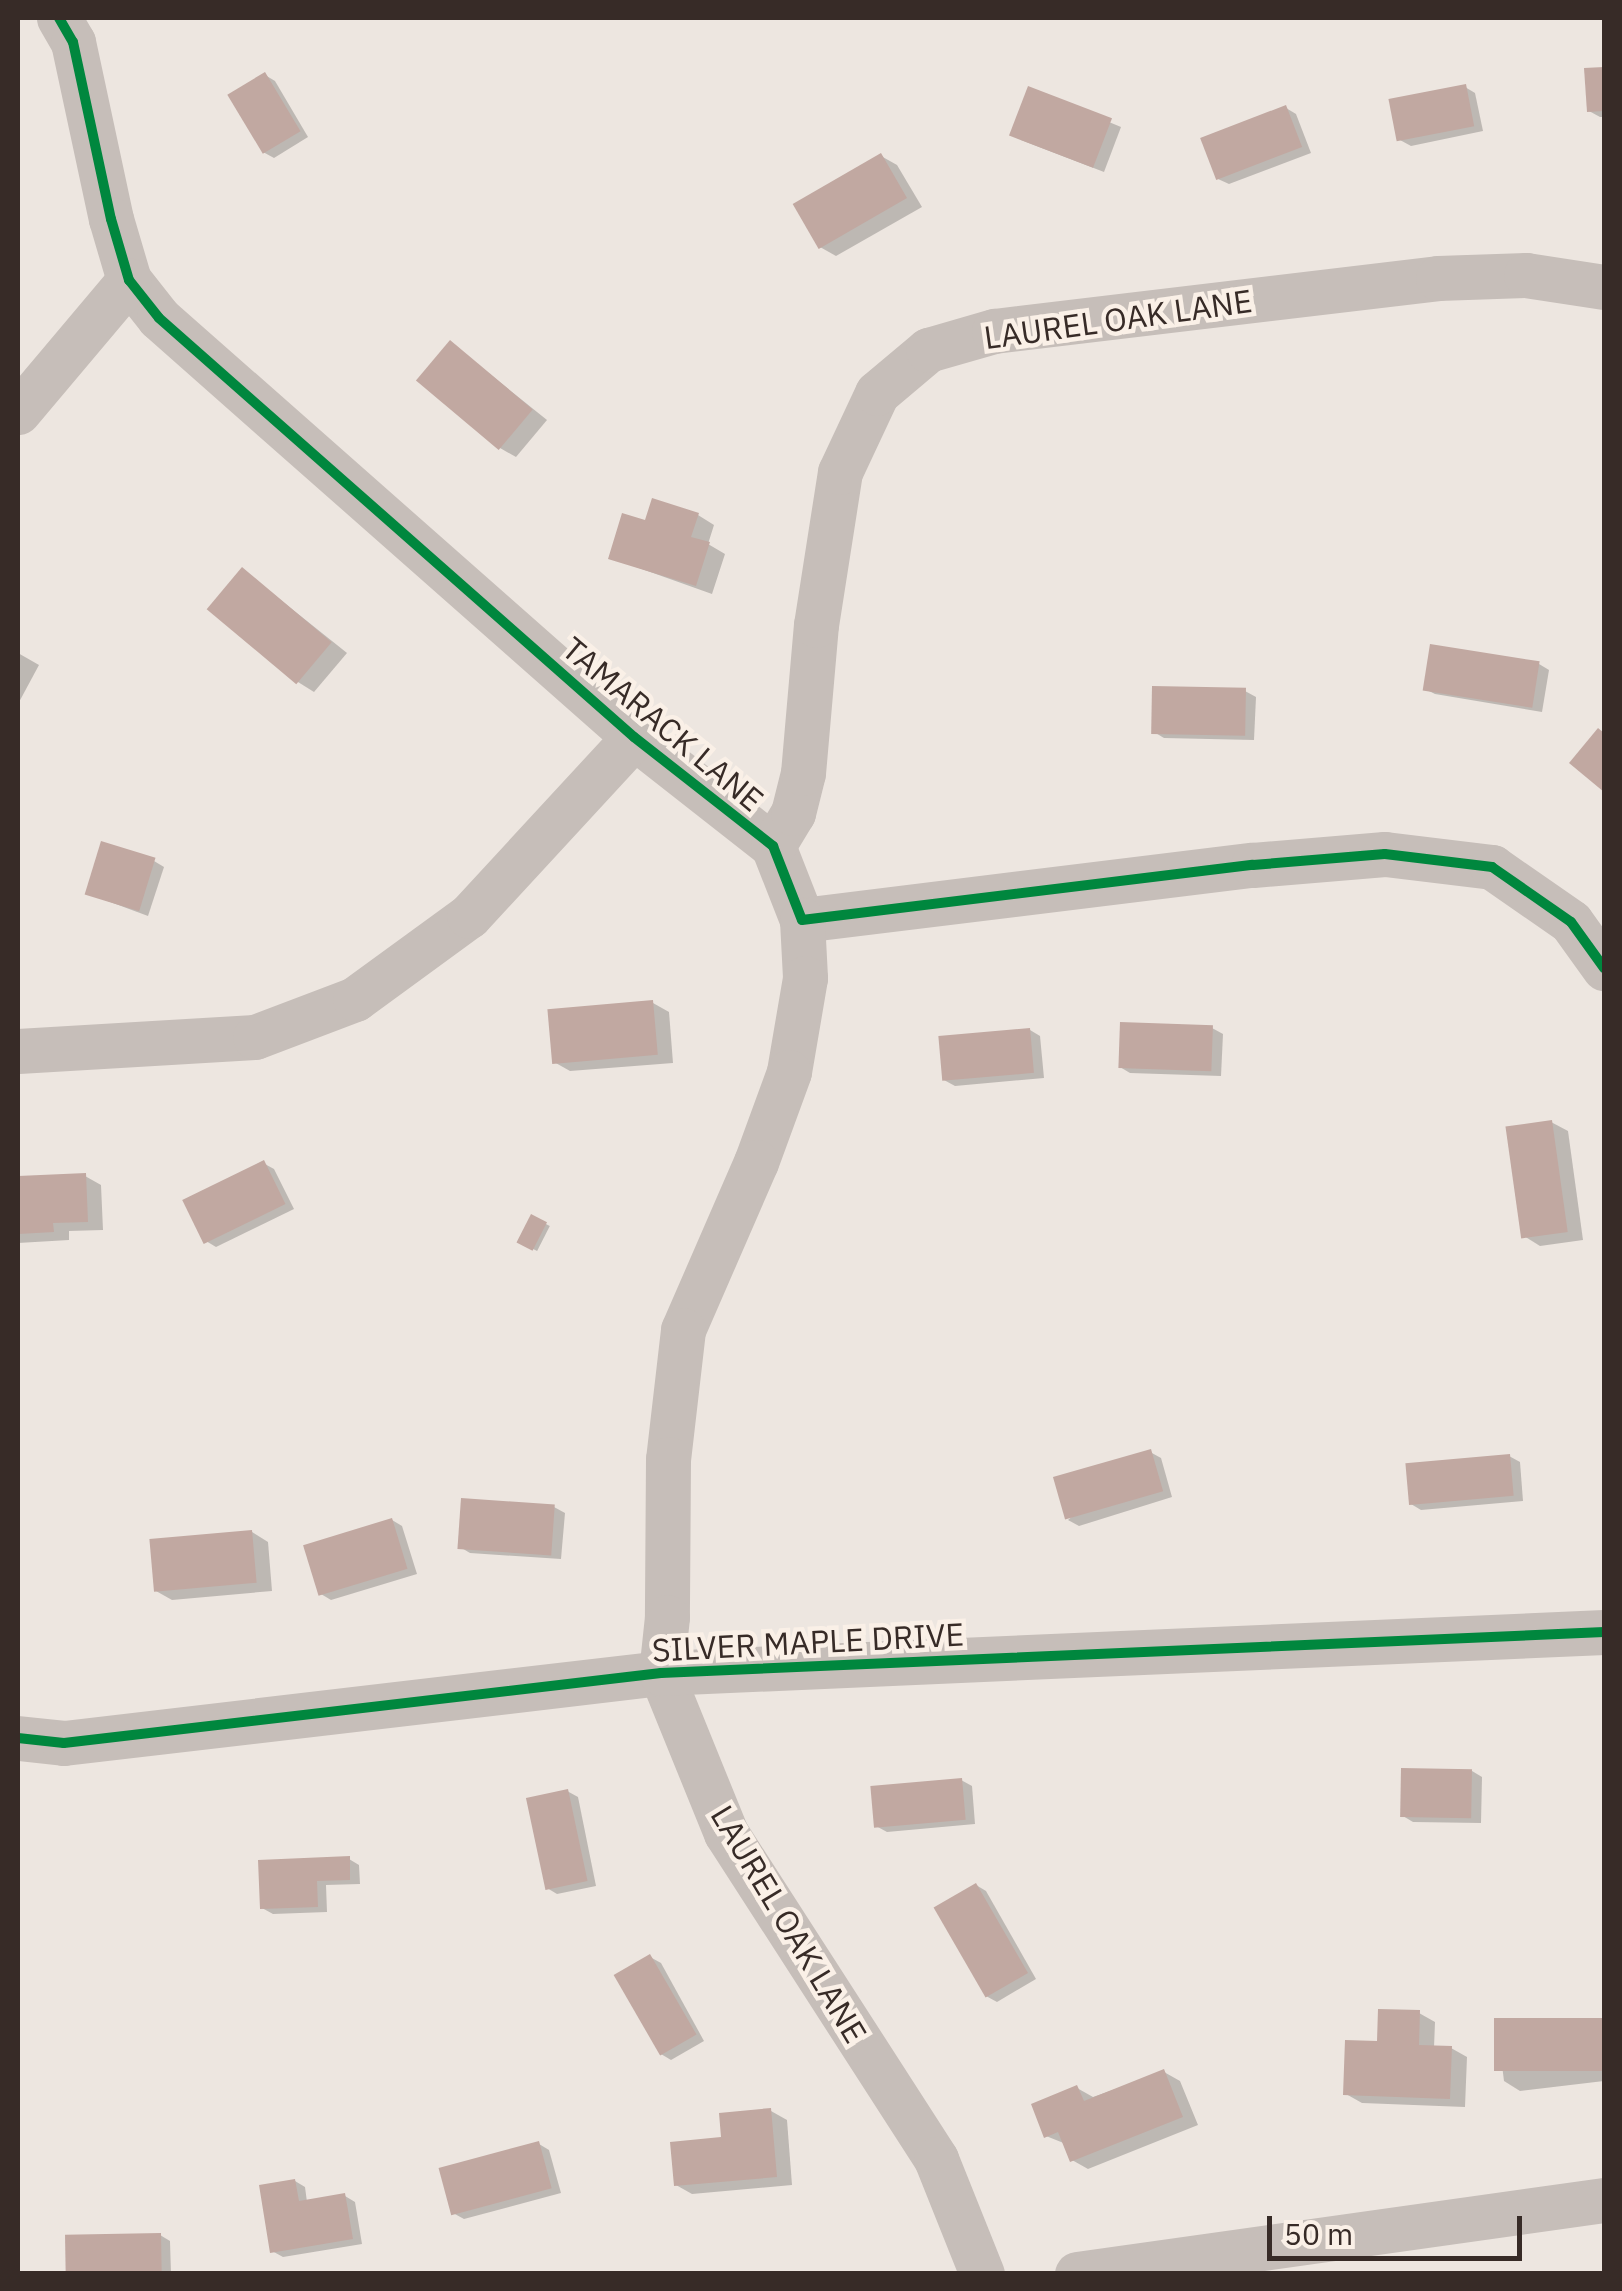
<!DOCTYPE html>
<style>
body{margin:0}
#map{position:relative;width:1622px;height:2291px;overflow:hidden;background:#ede6e0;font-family:"IBM Plex Sans",sans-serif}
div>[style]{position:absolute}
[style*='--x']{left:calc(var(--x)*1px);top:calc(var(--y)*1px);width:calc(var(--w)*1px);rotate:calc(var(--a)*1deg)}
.shadow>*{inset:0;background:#0003;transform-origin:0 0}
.building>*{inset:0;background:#c1a8a1;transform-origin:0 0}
.minor>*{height:45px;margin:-22.5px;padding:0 22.5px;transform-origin:22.5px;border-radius:22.5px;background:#c6beb9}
.cycleway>*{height:10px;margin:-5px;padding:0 5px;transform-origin:5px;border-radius:5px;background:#00873e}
span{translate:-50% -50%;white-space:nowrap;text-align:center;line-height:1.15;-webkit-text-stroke:9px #faf0e7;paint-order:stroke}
.street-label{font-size:32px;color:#372b27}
.frame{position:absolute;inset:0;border:20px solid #372b27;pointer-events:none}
.scale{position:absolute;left:1267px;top:2216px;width:255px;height:45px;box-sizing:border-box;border:5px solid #372b27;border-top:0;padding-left:12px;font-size:30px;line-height:35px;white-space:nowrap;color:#372b27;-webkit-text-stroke:8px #faf0e7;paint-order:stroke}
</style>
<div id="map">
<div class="shadow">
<i style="clip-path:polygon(1604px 69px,1604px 117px,1600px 117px,1589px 111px,1586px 71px)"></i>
<i style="clip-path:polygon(265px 75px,275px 81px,308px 137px,274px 158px,263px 152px)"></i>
<i style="clip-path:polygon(1465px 87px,1475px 93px,1483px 131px,1411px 146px,1400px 140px)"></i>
<i style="clip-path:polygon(1029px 89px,1121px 127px,1104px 172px,1021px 140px)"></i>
<i style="clip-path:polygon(1286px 108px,1296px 114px,1311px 153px,1229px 184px,1218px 179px)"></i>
<i style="clip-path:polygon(881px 156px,897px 165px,922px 207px,836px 256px,820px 247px)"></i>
<i style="clip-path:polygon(451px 343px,547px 420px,516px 457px,500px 448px)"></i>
<i style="clip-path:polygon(698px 515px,714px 525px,708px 544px,725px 554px,712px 594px,611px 558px,647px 523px)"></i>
<i style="clip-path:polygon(243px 570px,347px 653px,314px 692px,298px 682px)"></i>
<i style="clip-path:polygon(18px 653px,39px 665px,18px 704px)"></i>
<i style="clip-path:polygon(1539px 664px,1549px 670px,1542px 712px,1435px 694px,1425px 689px)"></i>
<i style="clip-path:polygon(1245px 691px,1256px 697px,1254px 740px,1164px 738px,1154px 732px)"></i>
<i style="clip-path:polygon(154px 861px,164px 867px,148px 916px,86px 893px)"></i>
<i style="clip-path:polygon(653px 1003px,669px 1012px,673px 1063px,570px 1071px,554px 1062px)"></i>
<i style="clip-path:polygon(1212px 1028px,1223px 1034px,1221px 1076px,1130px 1073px,1120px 1067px)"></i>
<i style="clip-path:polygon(1030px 1030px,1040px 1036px,1044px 1078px,955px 1086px,944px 1080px)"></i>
<i style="clip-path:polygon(1551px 1122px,1568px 1131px,1583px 1240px,1540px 1246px,1524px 1236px)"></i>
<i style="clip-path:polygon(263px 1163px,274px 1169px,294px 1209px,216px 1247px,206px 1241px)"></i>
<i style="clip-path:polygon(85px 1176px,101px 1185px,103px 1230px,69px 1231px,69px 1240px,18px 1243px,18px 1179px)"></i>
<i style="left:532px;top:1217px;width:20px;height:28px;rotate:27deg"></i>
<i style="clip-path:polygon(1150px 1452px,1161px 1458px,1172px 1497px,1079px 1526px,1068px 1520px)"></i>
<i style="clip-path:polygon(1509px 1456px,1520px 1462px,1523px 1501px,1421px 1510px,1411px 1504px)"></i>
<i style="clip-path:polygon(554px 1507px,565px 1513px,561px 1559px,470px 1553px,460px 1547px)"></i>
<i style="clip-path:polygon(392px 1520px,402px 1526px,417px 1574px,331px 1600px,321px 1594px)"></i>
<i style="clip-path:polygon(252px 1532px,268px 1542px,272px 1591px,172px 1600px,156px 1591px)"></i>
<i style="clip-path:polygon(1472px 1771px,1482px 1777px,1481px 1823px,1413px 1822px,1403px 1816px)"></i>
<i style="clip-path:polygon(961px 1780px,972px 1786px,975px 1824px,887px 1832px,876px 1826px)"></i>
<i style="clip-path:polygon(567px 1791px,578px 1797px,596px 1886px,557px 1894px,547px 1888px)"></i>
<i style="clip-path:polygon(349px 1859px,359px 1865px,360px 1884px,326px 1885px,327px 1912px,273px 1914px,262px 1908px)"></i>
<i style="clip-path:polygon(976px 1885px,986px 1891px,1036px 1979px,997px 2002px,986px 1996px)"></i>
<i style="clip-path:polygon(650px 1957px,661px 1963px,704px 2041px,671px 2060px,661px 2054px)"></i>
<i style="clip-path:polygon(1419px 2013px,1435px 2022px,1434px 2048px,1451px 2048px,1467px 2057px,1465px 2107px,1362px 2103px,1346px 2094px,1379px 2044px)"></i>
<i style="clip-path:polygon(1604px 2020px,1604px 2081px,1520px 2091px,1504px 2081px,1498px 2033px)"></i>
<i style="clip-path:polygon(1164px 2072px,1180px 2081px,1198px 2125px,1088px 2169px,1072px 2160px,1066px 2144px,1046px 2136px,1077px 2088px,1093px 2097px)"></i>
<i style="clip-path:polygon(771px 2111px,787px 2120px,792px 2185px,692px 2194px,676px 2185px,724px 2139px)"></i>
<i style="clip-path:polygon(539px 2144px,549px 2150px,561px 2193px,464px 2219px,453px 2213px)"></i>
<i style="clip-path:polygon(295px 2181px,305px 2187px,307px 2202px,345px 2196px,355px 2202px,362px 2244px,283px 2257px,272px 2251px)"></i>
<i style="clip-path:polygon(160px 2235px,170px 2241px,171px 2274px,69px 2274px)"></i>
</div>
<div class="building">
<i style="clip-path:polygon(1604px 67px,1604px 111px,1587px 112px,1584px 68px)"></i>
<i style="left:265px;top:72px;width:69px;height:44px;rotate:59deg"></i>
<i style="left:1466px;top:84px;width:43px;height:79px;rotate:79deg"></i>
<i style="left:1028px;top:86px;width:90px;height:53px;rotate:21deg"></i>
<i style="left:1286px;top:105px;width:45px;height:92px;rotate:69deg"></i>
<i style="left:881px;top:153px;width:52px;height:102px;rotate:60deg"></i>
<i style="left:450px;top:340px;width:108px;height:53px;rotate:40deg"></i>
<i style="clip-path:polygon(652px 498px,699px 513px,691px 537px,710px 542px,696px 586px,608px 559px,622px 513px,645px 520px)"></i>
<i style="left:242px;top:567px;width:117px;height:55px;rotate:40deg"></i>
<i style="left:1430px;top:644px;width:111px;height:47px;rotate:9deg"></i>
<i style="left:1152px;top:686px;width:94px;height:48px;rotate:1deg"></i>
<i style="clip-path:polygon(1598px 728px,1604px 733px,1604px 792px,1569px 763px)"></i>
<i style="left:101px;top:841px;width:57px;height:56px;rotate:17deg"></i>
<i style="left:653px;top:1000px;width:55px;height:106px;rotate:85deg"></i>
<i style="left:1120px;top:1022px;width:93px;height:46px;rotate:2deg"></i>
<i style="left:1030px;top:1028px;width:45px;height:92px;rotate:85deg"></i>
<i style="left:1552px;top:1120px;width:113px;height:47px;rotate:82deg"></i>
<i style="left:264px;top:1160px;width:49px;height:91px;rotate:64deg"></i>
<i style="clip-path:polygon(86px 1173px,88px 1222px,53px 1223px,54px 1232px,18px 1234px,18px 1176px)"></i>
<i style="left:531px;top:1214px;width:18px;height:32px;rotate:27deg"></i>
<i style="left:1151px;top:1449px;width:44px;height:102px;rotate:74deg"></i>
<i style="left:1510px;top:1454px;width:42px;height:105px;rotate:85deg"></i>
<i style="left:461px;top:1498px;width:94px;height:51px;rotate:4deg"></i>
<i style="left:392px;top:1518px;width:53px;height:93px;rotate:73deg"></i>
<i style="left:252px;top:1530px;width:53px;height:103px;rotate:85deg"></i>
<i style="left:1401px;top:1768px;width:71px;height:49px;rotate:1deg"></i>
<i style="left:962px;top:1778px;width:42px;height:92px;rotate:85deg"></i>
<i style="left:568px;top:1789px;width:94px;height:43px;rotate:78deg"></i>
<i style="clip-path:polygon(350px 1856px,350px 1880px,317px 1881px,318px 1907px,260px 1909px,258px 1860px)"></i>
<i style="left:976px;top:1883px;width:104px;height:49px;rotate:60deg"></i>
<i style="left:650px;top:1954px;width:93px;height:42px;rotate:60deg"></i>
<i style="clip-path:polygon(1378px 2009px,1420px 2010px,1419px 2045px,1452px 2046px,1450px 2099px,1343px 2095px,1345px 2040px,1377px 2041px)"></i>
<i style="left:1604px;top:2018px;width:53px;height:110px;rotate:90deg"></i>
<i style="clip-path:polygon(1164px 2069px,1183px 2117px,1070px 2162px,1058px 2132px,1044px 2138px,1031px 2104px,1077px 2085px,1084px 2101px)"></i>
<i style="clip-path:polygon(771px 2108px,777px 2177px,674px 2186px,670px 2142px,721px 2137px,719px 2113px)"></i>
<i style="left:539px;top:2141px;width:49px;height:104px;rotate:75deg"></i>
<i style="clip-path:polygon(295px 2179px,299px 2201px,345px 2193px,353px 2239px,270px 2253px,259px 2185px)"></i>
<i style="left:161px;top:2233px;width:41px;height:96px;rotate:89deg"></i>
</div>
<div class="minor">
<i style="--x:59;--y:18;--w:28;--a:60"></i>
<i style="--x:73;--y:42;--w:181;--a:77.9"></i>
<i style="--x:111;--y:219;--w:64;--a:73.6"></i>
<i style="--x:129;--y:280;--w:48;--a:51.7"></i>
<i style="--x:159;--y:318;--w:633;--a:41.42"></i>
<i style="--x:634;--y:737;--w:177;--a:38.1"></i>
<i style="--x:773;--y:846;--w:79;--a:68.6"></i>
<i style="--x:802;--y:920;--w:454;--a:-7"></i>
<i style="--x:1253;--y:865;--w:132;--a:-4.8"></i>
<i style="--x:1385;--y:854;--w:108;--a:6.9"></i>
<i style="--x:1492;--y:867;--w:96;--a:34.8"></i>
<i style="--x:1571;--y:922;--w:57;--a:54.3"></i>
<i style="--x:18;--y:412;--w:172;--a:-49.9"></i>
<i style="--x:773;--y:846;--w:39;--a:-59"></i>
<i style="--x:793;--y:813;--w:41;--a:-76"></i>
<i style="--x:803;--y:773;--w:149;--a:-85"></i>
<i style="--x:816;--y:625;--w:155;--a:-81.1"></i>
<i style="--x:840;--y:472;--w:87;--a:-64.9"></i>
<i style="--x:877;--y:393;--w:67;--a:-40.1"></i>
<i style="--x:928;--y:350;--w:69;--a:-16.1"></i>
<i style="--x:994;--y:331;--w:447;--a:-6.8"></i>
<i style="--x:1438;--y:278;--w:88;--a:-2"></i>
<i style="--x:1526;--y:275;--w:79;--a:8.7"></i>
<i style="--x:802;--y:920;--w:58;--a:87"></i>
<i style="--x:805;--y:978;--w:95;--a:99.7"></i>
<i style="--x:789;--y:1072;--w:96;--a:110.1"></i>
<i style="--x:756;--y:1162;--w:183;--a:113.5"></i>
<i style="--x:683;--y:1330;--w:130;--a:96.6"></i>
<i style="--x:668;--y:1459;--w:158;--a:90.4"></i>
<i style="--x:667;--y:1617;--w:56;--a:96.1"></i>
<i style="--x:661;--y:1673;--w:173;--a:67.9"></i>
<i style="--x:726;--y:1833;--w:388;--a:57.2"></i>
<i style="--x:936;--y:2159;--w:124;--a:68.2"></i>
<i style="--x:18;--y:1051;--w:237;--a:-3.4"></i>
<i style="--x:255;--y:1037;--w:107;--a:-20.8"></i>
<i style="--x:355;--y:999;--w:141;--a:-36.1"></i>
<i style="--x:469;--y:916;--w:243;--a:-47.3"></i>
<i style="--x:18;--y:1738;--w:46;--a:6.2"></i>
<i style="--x:64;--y:1743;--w:601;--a:-6.69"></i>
<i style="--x:661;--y:1673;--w:944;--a:-2.49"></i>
<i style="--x:1077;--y:2274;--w:532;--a:-7.99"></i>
</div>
<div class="cycleway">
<i style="--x:59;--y:18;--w:28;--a:60"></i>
<i style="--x:73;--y:42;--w:181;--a:77.9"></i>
<i style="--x:111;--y:219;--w:64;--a:73.6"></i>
<i style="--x:129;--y:280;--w:48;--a:51.7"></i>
<i style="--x:159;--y:318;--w:633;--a:41.42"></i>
<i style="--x:634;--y:737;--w:177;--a:38.1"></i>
<i style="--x:773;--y:846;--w:79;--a:68.6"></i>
<i style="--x:802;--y:920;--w:454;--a:-7"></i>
<i style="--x:1253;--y:865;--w:132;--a:-4.8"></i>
<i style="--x:1385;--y:854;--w:108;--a:6.9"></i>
<i style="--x:1492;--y:867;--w:96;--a:34.8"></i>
<i style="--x:1571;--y:922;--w:57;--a:54.3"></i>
<i style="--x:18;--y:1738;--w:46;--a:6.2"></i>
<i style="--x:64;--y:1743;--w:601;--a:-6.69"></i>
<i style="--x:661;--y:1673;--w:944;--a:-2.49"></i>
</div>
<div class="street-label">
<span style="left:1118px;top:319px;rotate:-8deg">LAUREL OAK LANE</span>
<span style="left:663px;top:724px;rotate:40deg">TAMARACK LANE</span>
<span style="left:808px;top:1642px;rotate:-3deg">SILVER MAPLE DRIVE</span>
<span style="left:789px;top:1924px;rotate:59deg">LAUREL OAK LANE</span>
</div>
<div class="frame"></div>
<div class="scale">50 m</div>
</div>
